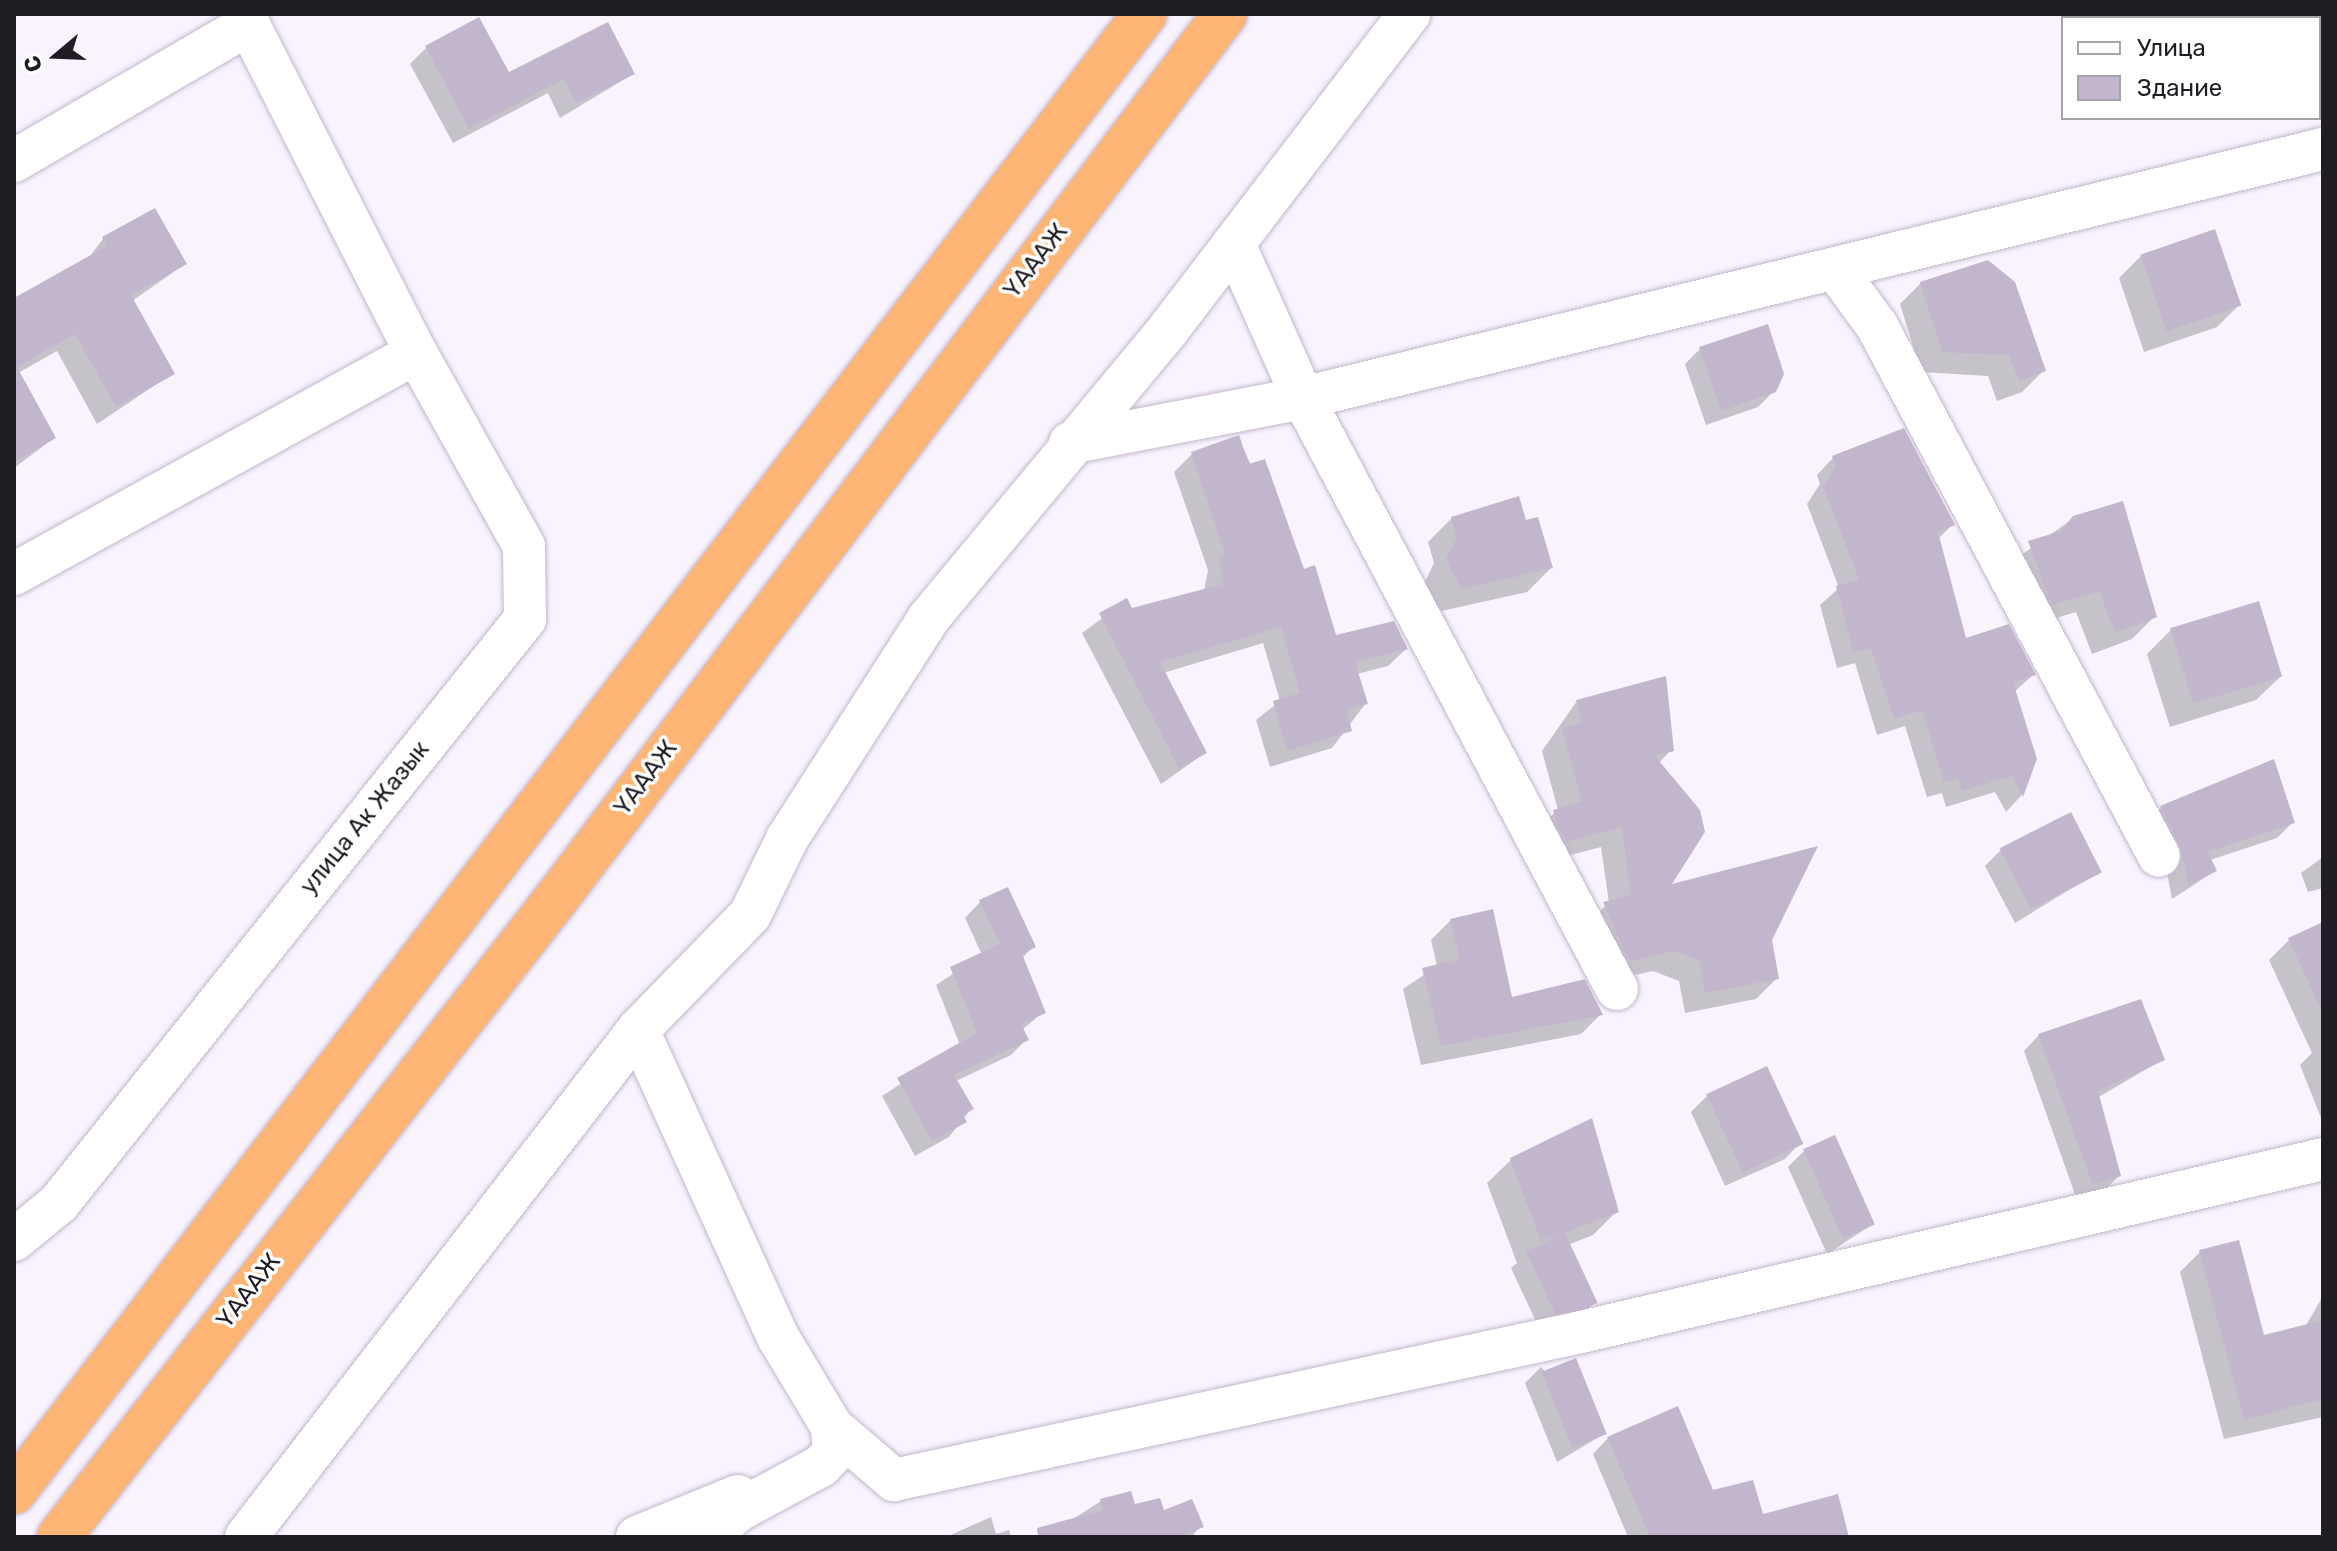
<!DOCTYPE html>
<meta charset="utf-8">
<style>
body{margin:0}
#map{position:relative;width:2337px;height:1551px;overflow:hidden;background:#f8f3fc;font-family:Rubik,sans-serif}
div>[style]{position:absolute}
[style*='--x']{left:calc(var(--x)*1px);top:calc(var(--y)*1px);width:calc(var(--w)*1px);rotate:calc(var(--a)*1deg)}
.shadow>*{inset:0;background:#0003}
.building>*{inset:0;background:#c2b6cd;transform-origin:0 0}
.roads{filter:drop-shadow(0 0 2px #c2b6cc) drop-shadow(0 0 2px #c2b6cc)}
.street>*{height:42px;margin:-21px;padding:0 21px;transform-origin:21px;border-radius:21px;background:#fff}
.highway>*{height:44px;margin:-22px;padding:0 22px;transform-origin:22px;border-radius:22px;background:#fcb574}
span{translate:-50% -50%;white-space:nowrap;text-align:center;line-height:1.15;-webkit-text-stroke:7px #fff;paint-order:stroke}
.street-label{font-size:24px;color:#201c24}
.frame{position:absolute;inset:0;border:16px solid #201c24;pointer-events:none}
.legend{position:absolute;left:2061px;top:16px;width:260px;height:104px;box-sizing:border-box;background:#fff;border:2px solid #a6a4a7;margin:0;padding:10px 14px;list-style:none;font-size:24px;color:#201c24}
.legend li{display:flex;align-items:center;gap:16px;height:40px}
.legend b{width:40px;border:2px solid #a6a4a7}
.north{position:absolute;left:16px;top:16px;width:80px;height:80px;-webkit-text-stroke:6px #fff;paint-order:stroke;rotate:251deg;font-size:22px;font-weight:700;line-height:32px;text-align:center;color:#201c24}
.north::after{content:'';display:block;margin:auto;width:28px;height:36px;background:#201c24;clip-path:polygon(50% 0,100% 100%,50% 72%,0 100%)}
</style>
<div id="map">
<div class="shadow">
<i style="clip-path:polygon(426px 48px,508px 75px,633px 74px,560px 118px,548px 93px,453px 143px,410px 64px)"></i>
<i style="clip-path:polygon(2213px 231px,2238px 306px,2217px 327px,2144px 352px,2119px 278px,2141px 256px)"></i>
<i style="clip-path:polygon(103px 239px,185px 264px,132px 301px,173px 373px,97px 424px,57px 351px,18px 373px,54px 438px,14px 468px,14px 300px,87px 260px)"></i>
<i style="clip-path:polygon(1921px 283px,2043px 371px,2022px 392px,1997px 401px,1988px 376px,1921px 372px,1900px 304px)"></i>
<i style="clip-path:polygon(1700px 349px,1774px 391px,1758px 407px,1706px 425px,1685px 364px)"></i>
<i style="clip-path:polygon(1238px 438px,1335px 638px,1406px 649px,1388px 666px,1357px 674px,1366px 703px,1332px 748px,1270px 767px,1256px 720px,1280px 701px,1263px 643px,1163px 673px,1205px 753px,1161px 784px,1082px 633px,1126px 601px,1131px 611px,1204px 591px,1208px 570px,1174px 472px,1192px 454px)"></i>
<i style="clip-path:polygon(1833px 458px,1952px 525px,1938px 539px,1964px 640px,2033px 675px,2014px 692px,2035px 759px,2021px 796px,2006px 812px,1995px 792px,1946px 807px,1942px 793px,1927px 797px,1905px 726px,1877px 735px,1855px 663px,1837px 668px,1820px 605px,1839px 588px,1807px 504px,1820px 484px,1817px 475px)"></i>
<i style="clip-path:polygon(1452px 518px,1525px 523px,1551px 568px,1527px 592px,1437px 612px,1424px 584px,1434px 563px,1428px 542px)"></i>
<i style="clip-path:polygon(2074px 518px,2155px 616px,2132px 639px,2092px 654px,2076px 612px,2030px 626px,2007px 565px)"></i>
<i style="clip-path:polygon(2171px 630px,2280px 677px,2256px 700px,2170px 727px,2147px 654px)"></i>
<i style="clip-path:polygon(1577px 701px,1671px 750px,1658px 764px,1668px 888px,1770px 939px,1777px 978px,1756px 999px,1685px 1013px,1679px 981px,1653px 971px,1608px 981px,1583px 925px,1609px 903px,1601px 847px,1545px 862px,1533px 832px,1558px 810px,1542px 751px)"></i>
<i style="clip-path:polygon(2272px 761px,2293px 822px,2277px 838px,2210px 860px,2215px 871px,2172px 899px,2165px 862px,2145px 824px,2161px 808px)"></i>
<i style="clip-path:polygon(2001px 850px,2100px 871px,2015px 923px,1985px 866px)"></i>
<i style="clip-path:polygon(2323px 857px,2323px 888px,2308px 892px,2301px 873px)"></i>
<i style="clip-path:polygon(980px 902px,1033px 947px,1022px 958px,1043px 1012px,1022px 1030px,1026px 1040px,1011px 1055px,956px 1081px,971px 1109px,949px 1137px,915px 1156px,882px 1096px,960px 1045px,936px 985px,982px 955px,965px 918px)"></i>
<i style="clip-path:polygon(1451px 920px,1511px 1000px,1600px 1015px,1581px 1034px,1421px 1065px,1403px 989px,1437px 966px,1431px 940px)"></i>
<i style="clip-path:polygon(2323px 926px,2323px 1123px,2300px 1065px,2312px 1053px,2269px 960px,2289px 940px)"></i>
<i style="clip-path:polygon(2039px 1035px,2162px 1060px,2097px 1098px,2119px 1176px,2103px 1192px,2077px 1200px,2024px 1051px)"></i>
<i style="clip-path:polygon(1766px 1069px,1800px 1143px,1785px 1159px,1725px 1186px,1691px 1112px,1707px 1096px)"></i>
<i style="clip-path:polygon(1591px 1121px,1617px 1211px,1593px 1235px,1568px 1245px,1594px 1303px,1579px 1319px,1539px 1328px,1511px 1268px,1517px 1263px,1487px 1183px,1511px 1160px)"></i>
<i style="clip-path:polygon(1804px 1151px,1873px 1224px,1827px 1254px,1788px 1167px)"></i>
<i style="clip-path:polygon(2200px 1252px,2263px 1338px,2305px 1327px,2323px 1296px,2323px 1417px,2224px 1439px,2180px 1272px)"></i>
<i style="clip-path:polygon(1541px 1367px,1604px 1434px,1557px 1462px,1525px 1383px)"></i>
<i style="clip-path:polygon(1608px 1438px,1761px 1516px,1847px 1537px,1628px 1537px,1593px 1454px)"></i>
<i style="clip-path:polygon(1101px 1501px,1162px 1513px,1201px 1526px,1191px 1537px,1045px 1537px)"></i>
<i style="clip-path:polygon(991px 1517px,996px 1534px,1009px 1530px,1011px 1537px,946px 1537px)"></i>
</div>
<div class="building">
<i style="clip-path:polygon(479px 17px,509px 72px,608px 22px,635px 74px,576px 103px,564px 79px,469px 129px,425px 46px)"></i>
<i style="clip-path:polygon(155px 208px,187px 264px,131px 295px,175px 374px,116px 407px,75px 334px,17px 367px,56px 438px,14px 462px,14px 298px,107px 246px,102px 237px)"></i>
<i style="left:2215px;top:229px;width:81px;height:79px;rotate:71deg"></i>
<i style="clip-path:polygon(1988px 260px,2015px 282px,2046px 371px,2019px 381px,2009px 355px,1942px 352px,1920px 282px)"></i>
<i style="clip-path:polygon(1768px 324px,1784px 374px,1776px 392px,1721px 411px,1699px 347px)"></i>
<i style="clip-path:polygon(1904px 428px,1955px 525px,1938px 532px,1966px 638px,2009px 624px,2036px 675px,2013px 682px,2037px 759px,2023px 797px,2012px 776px,1962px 791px,1958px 778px,1944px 782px,1922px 710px,1894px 719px,1871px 648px,1853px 652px,1836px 586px,1859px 580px,1823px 486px,1836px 466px,1832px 456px)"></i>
<i style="clip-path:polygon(1239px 435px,1249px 464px,1265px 459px,1304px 569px,1315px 565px,1336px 635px,1394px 621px,1408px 649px,1355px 662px,1368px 704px,1346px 710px,1352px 731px,1287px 751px,1273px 701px,1300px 693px,1281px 627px,1160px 662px,1207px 753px,1179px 768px,1099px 613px,1127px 598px,1132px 608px,1223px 584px,1219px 556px,1225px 554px,1191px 452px)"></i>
<i style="clip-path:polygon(1519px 496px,1526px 520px,1538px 517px,1553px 568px,1461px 589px,1446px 559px,1457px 538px,1451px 517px)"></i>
<i style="clip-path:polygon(2123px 501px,2157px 617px,2115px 633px,2099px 591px,2052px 605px,2028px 541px,2061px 531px,2073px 516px)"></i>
<i style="left:2259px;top:601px;width:79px;height:93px;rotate:73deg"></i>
<i style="clip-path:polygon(1666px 676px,1674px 751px,1655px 756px,1700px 810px,1705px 832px,1672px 884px,1818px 846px,1772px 940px,1779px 979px,1705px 993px,1699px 960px,1675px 951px,1629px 961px,1603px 902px,1631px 895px,1622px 827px,1566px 842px,1557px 825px,1553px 810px,1582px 802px,1562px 728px,1582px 723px,1576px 700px)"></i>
<i style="clip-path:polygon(2274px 759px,2295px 823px,2208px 852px,2217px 871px,2188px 885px,2180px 845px,2160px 806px)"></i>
<i style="left:2071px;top:812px;width:68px;height:80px;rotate:63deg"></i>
<i style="clip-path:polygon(1008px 887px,1036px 947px,1022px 954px,1046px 1013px,1021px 1024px,1029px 1040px,954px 1075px,974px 1109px,963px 1115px,967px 1122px,932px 1141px,897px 1078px,977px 1033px,950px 967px,1000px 944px,979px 900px)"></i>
<i style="clip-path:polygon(1493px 909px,1512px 997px,1585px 979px,1603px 1015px,1441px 1046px,1422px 968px,1459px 959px,1450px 919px)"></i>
<i style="clip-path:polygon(2323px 922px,2323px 1014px,2288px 938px)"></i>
<i style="clip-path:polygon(2141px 999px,2165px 1060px,2098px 1091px,2121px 1176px,2093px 1185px,2038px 1034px)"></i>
<i style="left:1767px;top:1066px;width:86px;height:67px;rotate:65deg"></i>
<i style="clip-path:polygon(1592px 1118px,1619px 1212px,1541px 1242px,1510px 1158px)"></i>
<i style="left:1835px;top:1135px;width:98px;height:35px;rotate:66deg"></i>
<i style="left:1565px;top:1233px;width:77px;height:43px;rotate:65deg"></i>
<i style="clip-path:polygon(2239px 1240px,2264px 1335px,2323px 1320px,2323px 1399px,2244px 1420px,2199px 1250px)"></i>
<i style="left:1576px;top:1358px;width:82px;height:37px;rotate:68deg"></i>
<i style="clip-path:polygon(1678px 1406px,1713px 1490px,1753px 1480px,1763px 1514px,1838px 1494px,1849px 1537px,1650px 1537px,1607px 1437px)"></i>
<i style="clip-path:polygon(1131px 1491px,1135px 1504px,1160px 1498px,1164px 1510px,1192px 1499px,1204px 1527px,1179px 1537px,1038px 1537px,1037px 1528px,1103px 1510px,1100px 1499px)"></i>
</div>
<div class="roads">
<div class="street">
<i style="--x:14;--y:161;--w:272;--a:-30.2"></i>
<i style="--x:1836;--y:270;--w:69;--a:53.8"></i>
<i style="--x:1877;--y:326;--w:600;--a:61.98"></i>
<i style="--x:1070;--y:443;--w:237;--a:-10.9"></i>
<i style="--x:1303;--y:398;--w:169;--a:-114.1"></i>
<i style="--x:14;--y:574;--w:459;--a:-28.8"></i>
<i style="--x:1617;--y:989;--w:669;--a:-117.98"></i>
<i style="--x:1303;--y:398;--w:1050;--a:-13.72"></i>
<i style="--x:638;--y:1030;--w:337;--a:65.5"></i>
<i style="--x:778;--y:1337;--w:105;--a:59"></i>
<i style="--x:832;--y:1427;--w:82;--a:40.5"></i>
<i style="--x:894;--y:1480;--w:703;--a:-12.16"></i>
<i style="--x:1581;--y:1332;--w:762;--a:-13.12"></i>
<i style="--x:14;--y:1240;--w:58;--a:-39.4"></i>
<i style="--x:59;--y:1203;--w:747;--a:-51.41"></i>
<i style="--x:525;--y:619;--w:73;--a:-90.8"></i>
<i style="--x:524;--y:546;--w:221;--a:-119.2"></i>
<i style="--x:416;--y:353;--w:381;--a:-117"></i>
<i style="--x:246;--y:1537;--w:641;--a:-52.29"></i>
<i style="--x:638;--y:1030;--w:161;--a:-45.8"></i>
<i style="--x:750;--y:915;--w:85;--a:-64"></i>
<i style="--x:787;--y:839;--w:261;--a:-57.3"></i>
<i style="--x:928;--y:619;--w:374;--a:-50.3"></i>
<i style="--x:1167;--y:331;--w:399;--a:-52.6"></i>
<i style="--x:637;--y:1537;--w:109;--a:-22.1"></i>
<i style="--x:707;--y:1537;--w:42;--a:-40.2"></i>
<i style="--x:739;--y:1510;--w:93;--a:-28.2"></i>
<i style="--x:821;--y:1466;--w:19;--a:-47"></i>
<i style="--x:834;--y:1452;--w:25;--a:-95"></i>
</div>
<div class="highway">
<i style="--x:14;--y:1492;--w:1861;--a:-52.58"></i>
<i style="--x:59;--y:1537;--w:830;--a:-52.09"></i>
<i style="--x:569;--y:882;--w:1088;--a:-52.92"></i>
</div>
</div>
<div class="street-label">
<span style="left:1036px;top:261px;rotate:-52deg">ҮАААЖ</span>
<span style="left:646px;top:778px;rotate:-53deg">ҮАААЖ</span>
<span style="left:365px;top:818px;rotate:-51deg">улица Ак Жазык</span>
<span style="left:249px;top:1291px;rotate:-52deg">ҮАААЖ</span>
</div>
<div class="frame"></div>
<ul class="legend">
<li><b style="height:10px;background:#fff"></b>Улица</li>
<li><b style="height:22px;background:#c2b6cd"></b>Здание</li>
</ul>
<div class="north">С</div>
</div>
